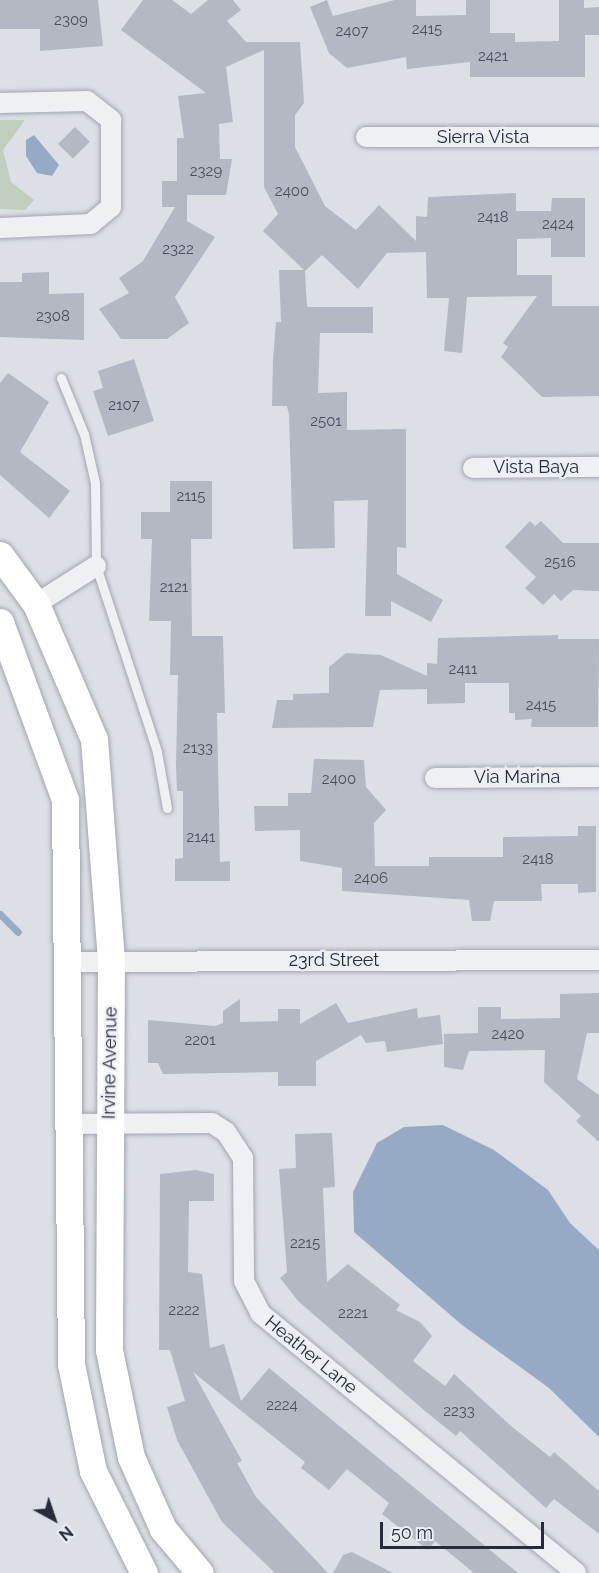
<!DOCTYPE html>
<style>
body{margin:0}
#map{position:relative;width:599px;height:1573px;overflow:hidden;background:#dcdfe6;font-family:Raleway,sans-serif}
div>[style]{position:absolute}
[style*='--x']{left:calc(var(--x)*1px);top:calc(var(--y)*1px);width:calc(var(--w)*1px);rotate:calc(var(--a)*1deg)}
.green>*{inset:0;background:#c0cfbd}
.water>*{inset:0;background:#97aac5}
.stream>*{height:7px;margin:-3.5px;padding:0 3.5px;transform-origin:3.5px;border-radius:3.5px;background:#97aac5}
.building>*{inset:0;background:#b3b8c2;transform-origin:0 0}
.roads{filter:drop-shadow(0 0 2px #a2a6af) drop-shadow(0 0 2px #a2a6af)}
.service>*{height:9px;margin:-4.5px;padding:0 4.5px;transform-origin:4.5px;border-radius:4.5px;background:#eef0f4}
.minor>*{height:20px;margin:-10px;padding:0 10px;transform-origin:10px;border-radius:10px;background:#eef0f4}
.secondary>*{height:27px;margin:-13.5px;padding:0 13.5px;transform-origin:13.5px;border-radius:13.5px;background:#fff}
span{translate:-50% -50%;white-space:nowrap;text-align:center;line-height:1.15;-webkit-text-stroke:4.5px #ebeef3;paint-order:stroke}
.number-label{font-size:15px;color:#494f5d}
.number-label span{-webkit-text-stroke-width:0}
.street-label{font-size:18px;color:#262c3b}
.north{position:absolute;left:24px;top:1489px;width:60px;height:60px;-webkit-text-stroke:4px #ebeef3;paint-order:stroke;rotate:140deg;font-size:16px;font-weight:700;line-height:24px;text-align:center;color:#262c3b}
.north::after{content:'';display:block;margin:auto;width:21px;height:27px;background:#262c3b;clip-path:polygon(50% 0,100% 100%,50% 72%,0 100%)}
.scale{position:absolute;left:380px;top:1522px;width:164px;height:27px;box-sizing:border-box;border:3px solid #262c3b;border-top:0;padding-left:8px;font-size:18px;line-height:21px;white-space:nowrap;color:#262c3b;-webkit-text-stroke:4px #ebeef3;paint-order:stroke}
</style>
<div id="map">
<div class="green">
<i style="clip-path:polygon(0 120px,25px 120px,3px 150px,11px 182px,34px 200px,25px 210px,0 209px)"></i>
</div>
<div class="water">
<i style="clip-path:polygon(34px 135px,59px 165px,52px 176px,37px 173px,26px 156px,26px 140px)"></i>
<i style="clip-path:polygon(443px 1125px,494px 1150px,548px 1190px,570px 1223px,599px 1250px,599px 1437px,549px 1388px,462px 1325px,354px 1232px,353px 1192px,377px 1143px,404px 1127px)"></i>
</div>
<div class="stream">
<i style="--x:0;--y:914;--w:25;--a:45"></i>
</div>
<div class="building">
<i style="clip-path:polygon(0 0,98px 0,103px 46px,40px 51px,40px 29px,0 29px)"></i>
<i style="clip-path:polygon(143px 0,172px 0,191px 14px,208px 0,233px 0,241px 10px,227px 21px,246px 42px,300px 42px,304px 103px,295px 115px,295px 147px,325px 206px,356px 230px,379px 205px,416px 241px,416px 216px,427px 217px,428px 197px,516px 193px,516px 211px,551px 211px,552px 198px,585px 198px,585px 257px,551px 257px,551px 238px,517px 239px,517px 275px,552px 275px,552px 306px,599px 306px,599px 396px,542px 397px,501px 357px,508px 347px,503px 343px,537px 296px,467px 297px,462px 353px,444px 351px,449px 298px,427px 298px,426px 252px,387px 253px,358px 289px,322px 255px,305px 271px,307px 307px,373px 307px,373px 333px,320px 333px,318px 393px,347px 392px,347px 430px,406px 429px,406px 548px,397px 547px,397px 574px,443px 600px,431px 622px,391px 601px,391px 616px,365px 616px,368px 500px,334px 501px,335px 548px,293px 549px,289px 415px,287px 406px,272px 406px,273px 360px,276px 322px,281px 322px,279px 270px,304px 270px,263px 231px,278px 214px,264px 187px,264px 50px,226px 67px,233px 122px,219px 124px,220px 159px,232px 159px,226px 195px,187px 195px,187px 221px,215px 237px,175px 297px,189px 323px,167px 339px,121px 339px,99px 309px,129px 293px,119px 278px,143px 261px,175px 207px,162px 207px,162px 181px,177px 181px,177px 138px,184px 138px,178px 96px,206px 93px,121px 30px)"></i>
<i style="clip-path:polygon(327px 0,333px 16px,395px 0,416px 0,416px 16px,466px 15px,466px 0,490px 0,490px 33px,515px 33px,515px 42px,559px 41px,559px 0,584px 0,584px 8px,599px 7px,599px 35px,585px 35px,585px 77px,470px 77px,470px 62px,407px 69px,406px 57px,347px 68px,329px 53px,310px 7px)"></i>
<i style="left:75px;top:127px;width:21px;height:24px;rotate:45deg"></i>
<i style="clip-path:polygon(49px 272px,49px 294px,84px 293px,84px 340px,0 337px,0 282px,22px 282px,22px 273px)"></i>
<i style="clip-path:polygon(134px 359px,154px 421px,108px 436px,93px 391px,103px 388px,98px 371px)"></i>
<i style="clip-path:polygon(8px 373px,49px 402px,20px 452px,70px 491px,49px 518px,0 475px,0 383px)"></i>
<i style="clip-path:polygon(170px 481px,212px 481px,212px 539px,191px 539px,192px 636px,223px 636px,225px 713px,217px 713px,220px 862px,230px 861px,230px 881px,175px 881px,175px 859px,183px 858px,183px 791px,177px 791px,176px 766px,178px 675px,170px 675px,171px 621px,149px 621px,152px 539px,141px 539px,141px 512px,170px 512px)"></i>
<i style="clip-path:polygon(530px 521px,535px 526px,541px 521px,563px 543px,599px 543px,599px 591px,573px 590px,561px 601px,554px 594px,543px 605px,525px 588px,536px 577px,505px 547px)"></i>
<i style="clip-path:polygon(558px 635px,558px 639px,599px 639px,598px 727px,531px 727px,532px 719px,515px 720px,515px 713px,509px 713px,509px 683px,465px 683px,465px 703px,427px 704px,427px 689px,380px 690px,373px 727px,272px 728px,277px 700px,293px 700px,293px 694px,329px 693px,329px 667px,346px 653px,381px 655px,427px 676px,427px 663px,437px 664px,438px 638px)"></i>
<i style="clip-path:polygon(314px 759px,364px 760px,366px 787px,386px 810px,374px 823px,375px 866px,429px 866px,429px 857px,503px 857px,503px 837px,578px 836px,578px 826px,596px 826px,596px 892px,578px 893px,578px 884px,541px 884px,542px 901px,494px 901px,490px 921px,472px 921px,469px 900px,342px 891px,342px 868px,300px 861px,300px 830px,255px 831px,254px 806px,288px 806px,288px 793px,311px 793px)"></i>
<i style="clip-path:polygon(599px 993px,599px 1033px,587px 1033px,577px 1079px,599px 1095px,599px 1142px,576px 1121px,581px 1116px,544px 1082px,545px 1050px,469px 1051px,463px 1070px,444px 1067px,444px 1034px,478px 1033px,478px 1007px,501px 1007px,501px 1019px,560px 1018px,560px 994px)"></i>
<i style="clip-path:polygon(240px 999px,240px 1022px,278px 1021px,278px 1009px,300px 1009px,300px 1024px,336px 1003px,348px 1023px,417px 1008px,418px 1018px,440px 1015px,443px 1044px,387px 1052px,385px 1041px,366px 1043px,361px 1035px,316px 1061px,316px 1086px,278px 1086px,278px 1072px,163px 1074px,158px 1063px,148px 1063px,148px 1020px,215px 1026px,223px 1023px,223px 1011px)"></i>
<i style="clip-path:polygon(332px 1133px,335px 1187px,323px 1188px,327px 1282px,348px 1264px,400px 1305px,396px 1310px,420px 1322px,432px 1336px,413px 1361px,445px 1386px,454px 1374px,511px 1426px,550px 1457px,554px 1452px,599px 1491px,599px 1534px,554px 1499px,546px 1508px,460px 1431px,456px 1436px,425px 1411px,298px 1301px,280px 1278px,287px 1272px,279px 1169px,296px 1168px,295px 1134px)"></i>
<i style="clip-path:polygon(196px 1170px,214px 1174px,214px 1201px,189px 1201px,188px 1272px,202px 1274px,210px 1348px,224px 1344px,241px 1401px,269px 1368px,518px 1573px,474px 1573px,435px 1541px,428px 1550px,382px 1514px,389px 1503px,347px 1469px,329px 1490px,301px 1468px,305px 1462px,193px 1372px,242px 1461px,237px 1463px,256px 1497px,328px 1573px,275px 1573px,222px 1522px,177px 1440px,167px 1407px,185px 1401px,170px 1350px,159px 1350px,160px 1174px)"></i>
<i style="clip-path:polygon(352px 1552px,393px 1573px,333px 1573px,343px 1555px)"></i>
</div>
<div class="roads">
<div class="service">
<i style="--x:61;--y:378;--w:61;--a:67.7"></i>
<i style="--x:84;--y:434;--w:50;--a:77.3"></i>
<i style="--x:95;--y:483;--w:83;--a:89.3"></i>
<i style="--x:96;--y:566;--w:196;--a:71.8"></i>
<i style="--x:157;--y:752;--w:57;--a:79.9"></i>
</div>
<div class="minor">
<i style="--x:0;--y:103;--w:87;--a:-1.3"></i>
<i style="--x:87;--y:101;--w:31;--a:38"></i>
<i style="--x:111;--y:120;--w:87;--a:90"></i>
<i style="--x:111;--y:207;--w:26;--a:140"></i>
<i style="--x:91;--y:224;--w:91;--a:177.5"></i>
<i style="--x:366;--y:137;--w:233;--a:0"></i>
<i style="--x:473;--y:468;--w:126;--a:-0.5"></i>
<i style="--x:36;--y:604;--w:71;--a:-32.3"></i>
<i style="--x:435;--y:778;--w:164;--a:-0.3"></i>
<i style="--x:69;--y:962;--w:530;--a:-0.22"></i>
<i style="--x:70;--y:1124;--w:142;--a:-0.4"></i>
<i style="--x:212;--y:1123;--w:17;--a:33"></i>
<i style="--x:226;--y:1132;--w:31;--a:57"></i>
<i style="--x:243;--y:1158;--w:123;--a:89.5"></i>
<i style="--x:244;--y:1281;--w:36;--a:63"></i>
<i style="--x:260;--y:1313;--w:409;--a:39.4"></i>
</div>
<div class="secondary">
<i style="--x:0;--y:555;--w:61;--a:53.7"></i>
<i style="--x:36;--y:604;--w:147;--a:66.8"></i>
<i style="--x:94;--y:739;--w:222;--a:85.6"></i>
<i style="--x:111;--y:960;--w:390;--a:90.3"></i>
<i style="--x:109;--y:1350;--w:109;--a:78.4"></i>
<i style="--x:131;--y:1457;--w:79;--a:66"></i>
<i style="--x:163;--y:1529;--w:57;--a:49.9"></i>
<i style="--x:0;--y:622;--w:189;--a:69.9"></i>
<i style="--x:65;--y:800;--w:564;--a:89.39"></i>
<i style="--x:71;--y:1364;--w:109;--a:78.4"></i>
<i style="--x:93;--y:1471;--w:114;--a:63.4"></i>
</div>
</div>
<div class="number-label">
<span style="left:71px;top:21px">2309</span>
<span style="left:427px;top:30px">2415</span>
<span style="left:352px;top:32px">2407</span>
<span style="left:493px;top:57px">2421</span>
<span style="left:206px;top:172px">2329</span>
<span style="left:292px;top:192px">2400</span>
<span style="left:493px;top:218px">2418</span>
<span style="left:558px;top:225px">2424</span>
<span style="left:178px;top:250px">2322</span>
<span style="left:53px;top:317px">2308</span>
<span style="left:124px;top:406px">2107</span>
<span style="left:326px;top:422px">2501</span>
<span style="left:191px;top:497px">2115</span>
<span style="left:560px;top:563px">2516</span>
<span style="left:174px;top:588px">2121</span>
<span style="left:463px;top:670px">2411</span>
<span style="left:541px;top:706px">2415</span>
<span style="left:198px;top:749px">2133</span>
<span style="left:339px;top:780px">2400</span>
<span style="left:201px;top:838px">2141</span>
<span style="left:538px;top:860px">2418</span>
<span style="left:371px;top:879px">2406</span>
<span style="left:508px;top:1035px">2420</span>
<span style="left:200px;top:1041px">2201</span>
<span style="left:305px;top:1244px">2215</span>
<span style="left:184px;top:1311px">2222</span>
<span style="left:353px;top:1314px">2221</span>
<span style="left:282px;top:1406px">2224</span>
<span style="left:459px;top:1412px">2233</span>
</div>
<div class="street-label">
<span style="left:483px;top:137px">Sierra Vista</span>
<span style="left:536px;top:467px">Vista Baya</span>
<span style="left:517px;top:777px">Via Marina</span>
<span style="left:334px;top:960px">23rd Street</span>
<span style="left:110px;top:1063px;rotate:-89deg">Irvine Avenue</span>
<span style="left:311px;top:1355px;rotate:39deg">Heather Lane</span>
</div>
<div class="north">N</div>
<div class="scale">50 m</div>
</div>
